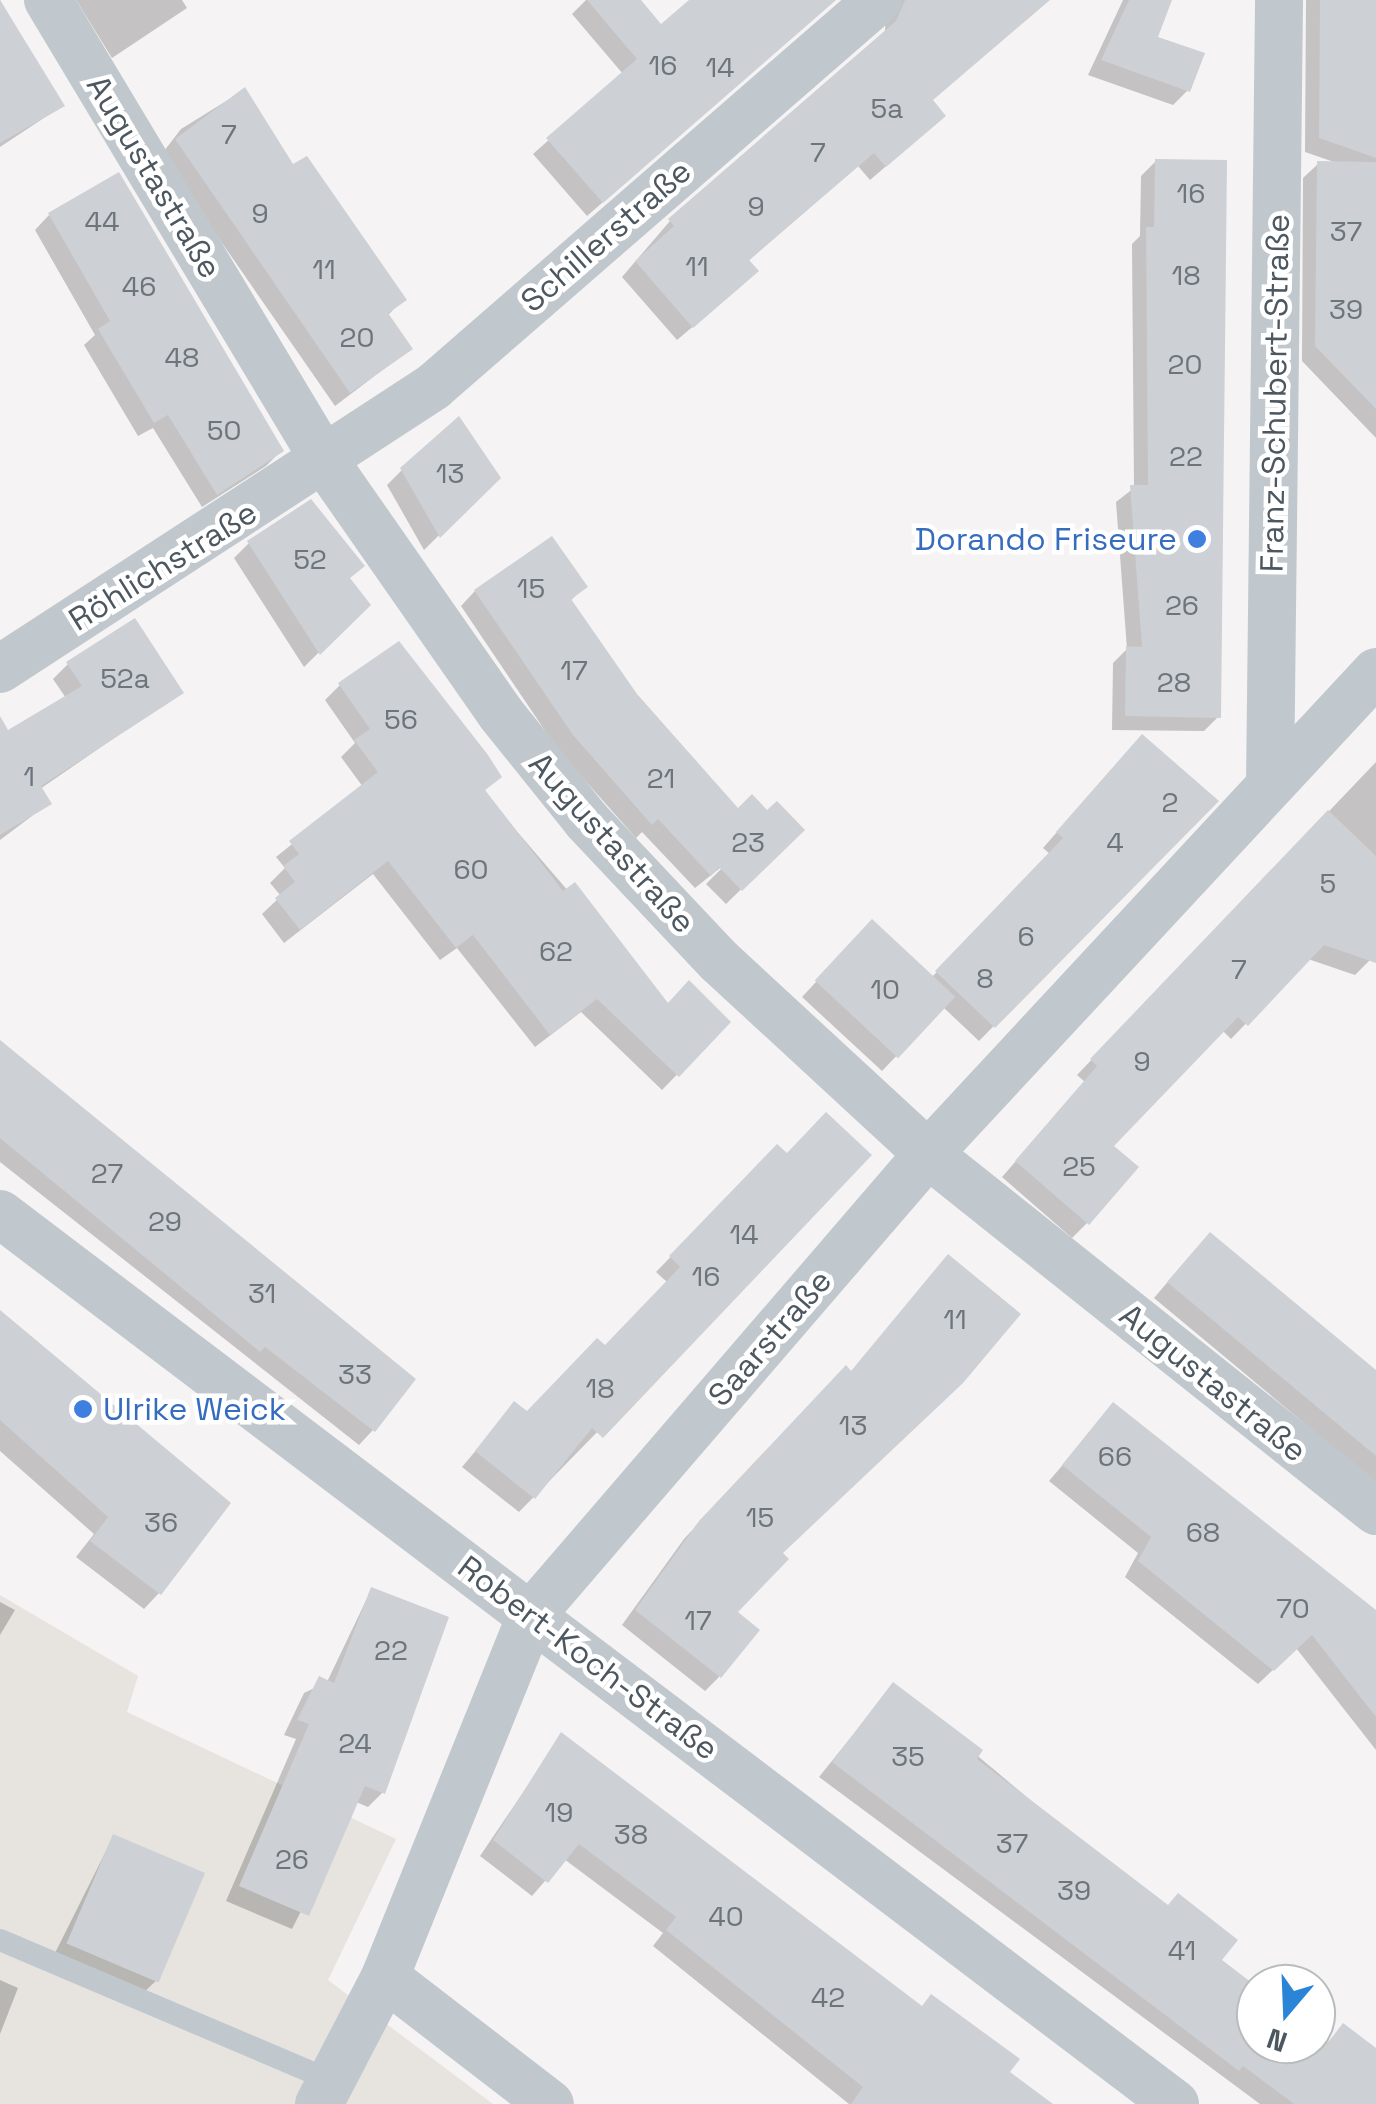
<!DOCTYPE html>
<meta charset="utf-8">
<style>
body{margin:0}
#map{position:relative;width:1376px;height:2104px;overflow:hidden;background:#f5f3f3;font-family:"Space Grotesk",sans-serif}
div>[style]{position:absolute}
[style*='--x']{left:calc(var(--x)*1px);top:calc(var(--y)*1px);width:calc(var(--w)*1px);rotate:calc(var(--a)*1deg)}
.commercial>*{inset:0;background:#e7e4df}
.shadow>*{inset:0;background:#0003}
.building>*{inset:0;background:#cdd0d4;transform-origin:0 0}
.service>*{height:22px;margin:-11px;padding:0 11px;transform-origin:11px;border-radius:11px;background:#c0c8ce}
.minor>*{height:48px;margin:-24px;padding:0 24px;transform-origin:24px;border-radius:24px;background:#c0c8ce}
.dots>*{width:28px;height:28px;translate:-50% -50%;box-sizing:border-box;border:5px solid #fff;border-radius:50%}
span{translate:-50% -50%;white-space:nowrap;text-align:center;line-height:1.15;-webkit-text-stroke:9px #fff;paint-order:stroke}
.number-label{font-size:28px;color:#6c757c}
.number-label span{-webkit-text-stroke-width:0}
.street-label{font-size:32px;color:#4c575f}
.shop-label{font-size:32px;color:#366cbe}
.right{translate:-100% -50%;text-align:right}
.left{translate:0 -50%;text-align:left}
.north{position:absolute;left:1236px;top:1964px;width:100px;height:100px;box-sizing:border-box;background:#fff;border:2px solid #b7bcbf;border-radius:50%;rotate:199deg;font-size:28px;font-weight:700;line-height:40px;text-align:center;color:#4c575f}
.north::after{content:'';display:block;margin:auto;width:35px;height:45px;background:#2b85d6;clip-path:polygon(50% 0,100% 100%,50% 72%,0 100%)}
</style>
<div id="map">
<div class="commercial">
<i style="clip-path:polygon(0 1595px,138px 1676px,127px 1712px,396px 1839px,328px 1980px,493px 2104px,0 2104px)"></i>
</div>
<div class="shadow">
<i style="clip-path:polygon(0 0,62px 106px,0 147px)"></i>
<i style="clip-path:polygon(76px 0,182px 0,187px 8px,112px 58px)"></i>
<i style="clip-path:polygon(586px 0,638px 0,660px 27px,692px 0,835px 0,587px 216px,533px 154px,623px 74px,572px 14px)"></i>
<i style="clip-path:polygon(886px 0,1033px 0,931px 101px,928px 130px,870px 180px,858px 166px,747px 262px,741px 286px,677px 340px,622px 277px,670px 221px,885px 34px)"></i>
<i style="clip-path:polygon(1123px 0,1169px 0,1155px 39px,1188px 90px,1173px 105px,1088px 75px)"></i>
<i style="clip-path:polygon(1306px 0,1376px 0,1376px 438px,1302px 361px,1303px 178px,1318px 164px,1337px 163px,1305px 152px)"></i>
<i style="clip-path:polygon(244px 90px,292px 168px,404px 299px,387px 316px,410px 349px,335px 406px,161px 155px,181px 129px)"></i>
<i style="clip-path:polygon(1156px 161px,1218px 717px,1204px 731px,1112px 730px,1113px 663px,1127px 649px,1116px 502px,1134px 488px,1132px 244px,1140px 236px,1141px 176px)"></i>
<i style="clip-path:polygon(49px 215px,281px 451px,266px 466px,202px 507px,153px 428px,138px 436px,84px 345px,95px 335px,35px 230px)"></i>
<i style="clip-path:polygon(402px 470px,497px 478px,424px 550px,387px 485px)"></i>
<i style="clip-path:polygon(249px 543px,348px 579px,368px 604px,304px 667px,234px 558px)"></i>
<i style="clip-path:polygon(585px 587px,570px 601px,635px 695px,738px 811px,802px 830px,726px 904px,706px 884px,730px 860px,695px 888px,642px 832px,636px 838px,558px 750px,461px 606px,475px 591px)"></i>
<i style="clip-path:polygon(68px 664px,181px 692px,40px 789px,32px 816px,0 840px,0 739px,66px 698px,53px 679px)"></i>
<i style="clip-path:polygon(340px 685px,499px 777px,483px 792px,667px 1006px,728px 1022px,662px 1090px,581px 1012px,535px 1047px,457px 948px,440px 960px,373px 874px,284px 943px,262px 914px,281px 896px,270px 883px,285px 868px,276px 857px,363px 787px,341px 757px,355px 743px,325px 700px)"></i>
<i style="clip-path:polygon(1127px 752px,1215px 801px,979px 1041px,943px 1007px,882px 1071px,802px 997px,858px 937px,932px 977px,1050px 854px,1043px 848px)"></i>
<i style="clip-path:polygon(1376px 762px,1376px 954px,1355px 975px,1308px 959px,1231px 1039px,1222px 1030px,1110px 1146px,1087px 1223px,1072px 1238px,1002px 1177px,1085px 1082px,1077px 1075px)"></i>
<i style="clip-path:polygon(0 1044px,373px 1430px,359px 1445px,0 1162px)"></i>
<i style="clip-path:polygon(777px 1147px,787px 1156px,868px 1155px,519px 1512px,462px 1467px,515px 1404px,527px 1414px,604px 1348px,668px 1283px,656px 1272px)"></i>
<i style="clip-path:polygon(1195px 1250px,1376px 1375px,1376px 1483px,1154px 1298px)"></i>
<i style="clip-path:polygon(0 1319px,159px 1593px,144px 1609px,76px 1557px,94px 1534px,0 1451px)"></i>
<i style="clip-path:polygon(831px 1383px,780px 1554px,734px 1612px,719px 1677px,705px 1691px,622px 1625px,684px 1539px)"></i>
<i style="clip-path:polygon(1113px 1406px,1376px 1613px,1376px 1750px,1296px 1648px,1258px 1684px,1125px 1577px,1138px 1553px,1049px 1481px)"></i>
<i style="clip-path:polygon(371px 1590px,383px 1792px,368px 1807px,356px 1802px,292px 1929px,226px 1901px,296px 1739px,284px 1735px,304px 1693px,327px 1682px)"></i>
<i style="clip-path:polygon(0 1602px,15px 1610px,0 1635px)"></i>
<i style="clip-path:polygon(893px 1685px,1256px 1989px,1256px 2044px,1316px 2044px,1316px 2035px,1327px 2043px,1343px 2027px,1376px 2051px,1376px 2104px,1260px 2104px,819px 1777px)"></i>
<i style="clip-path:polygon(562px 1735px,1007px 2072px,1048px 2104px,849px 2104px,653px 1946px,663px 1933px,564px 1859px,532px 1896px,480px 1856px)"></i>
<i style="clip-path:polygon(113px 1837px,157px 1980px,142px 1994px,53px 1957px)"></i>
<i style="clip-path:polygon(0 1980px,18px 1988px,0 2034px)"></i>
</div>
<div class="building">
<i style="clip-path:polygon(0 0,65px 106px,0 143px)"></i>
<i style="clip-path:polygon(587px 0,641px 0,661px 24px,689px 0,836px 0,603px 203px,546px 138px,637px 59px)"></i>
<i style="clip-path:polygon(905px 0,1050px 0,933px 100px,946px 116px,886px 167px,874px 153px,749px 260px,759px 271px,693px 328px,635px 261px,674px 226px,668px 219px,896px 21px)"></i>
<i style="clip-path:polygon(1129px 0,1172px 0,1158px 37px,1205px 53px,1190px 92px,1101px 60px)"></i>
<i style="clip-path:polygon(1320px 0,1376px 0,1376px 158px,1319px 138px)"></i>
<i style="clip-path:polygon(245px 87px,293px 164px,307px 156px,407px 300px,388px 313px,413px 349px,350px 393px,175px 139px)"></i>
<i style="clip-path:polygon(1155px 159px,1227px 160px,1221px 718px,1125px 716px,1126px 646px,1142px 647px,1130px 485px,1148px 485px,1146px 227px,1154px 227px)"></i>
<i style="clip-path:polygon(1317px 161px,1376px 162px,1376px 409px,1315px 346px)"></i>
<i style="clip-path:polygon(119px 172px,284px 451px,217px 495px,168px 415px,154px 423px,98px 329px,110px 321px,48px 213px)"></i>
<i style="clip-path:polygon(459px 416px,501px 478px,440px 538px,400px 468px)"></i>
<i style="clip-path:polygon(311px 499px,365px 566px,350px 578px,371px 605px,320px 655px,247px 541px)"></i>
<i style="clip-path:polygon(552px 536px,588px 587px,571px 599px,637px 694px,738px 808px,752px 794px,767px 810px,777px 801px,805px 830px,742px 891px,719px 867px,711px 876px,658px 819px,652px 825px,573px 735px,474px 590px)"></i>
<i style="clip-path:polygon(135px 618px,184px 693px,41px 786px,52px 804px,0 835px,0 716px,8px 730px,82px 686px,66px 662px)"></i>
<i style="clip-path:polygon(399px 641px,488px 755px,502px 777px,485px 790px,563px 891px,575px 882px,668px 1003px,689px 980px,731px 1022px,679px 1077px,597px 999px,550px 1035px,473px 935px,456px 948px,388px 861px,300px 930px,275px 898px,295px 882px,283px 866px,299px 854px,289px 841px,378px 772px,354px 740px,370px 729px,338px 683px)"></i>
<i style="clip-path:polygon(1142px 734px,1219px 801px,995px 1028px,935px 971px,1063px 838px,1056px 832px)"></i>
<i style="clip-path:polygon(1328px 810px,1376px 856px,1376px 963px,1324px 945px,1248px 1026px,1238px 1017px,1114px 1146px,1139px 1167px,1089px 1225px,1015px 1161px,1097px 1066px,1090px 1059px)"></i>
<i style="left:872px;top:919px;width:114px;height:84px;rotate:43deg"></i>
<i style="clip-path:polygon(0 1040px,416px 1379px,375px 1432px,265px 1347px,260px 1352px,0 1138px)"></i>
<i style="clip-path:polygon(826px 1112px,872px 1155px,603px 1438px,592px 1428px,535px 1499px,475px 1451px,514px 1401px,527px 1411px,597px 1338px,605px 1345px,680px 1267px,669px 1256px,777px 1144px,787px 1153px)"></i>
<i style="clip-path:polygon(1210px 1232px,1376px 1370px,1376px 1456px,1167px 1282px)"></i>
<i style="clip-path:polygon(948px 1254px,1021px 1314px,963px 1383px,783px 1553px,789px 1559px,738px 1612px,760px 1630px,721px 1678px,635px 1610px,699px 1521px,846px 1365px,851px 1371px)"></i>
<i style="clip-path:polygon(0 1310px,231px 1503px,161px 1595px,90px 1541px,108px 1517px,0 1420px)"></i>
<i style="clip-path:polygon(1113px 1402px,1376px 1610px,1376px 1717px,1312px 1635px,1274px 1671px,1138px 1561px,1151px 1537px,1062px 1465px)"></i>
<i style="clip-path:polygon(371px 1587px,449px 1617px,385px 1794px,365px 1786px,309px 1916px,239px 1886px,309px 1724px,297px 1720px,319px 1676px,334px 1683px)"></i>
<i style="clip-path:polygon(893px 1682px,983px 1750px,977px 1759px,1168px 1905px,1178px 1893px,1238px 1940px,1222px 1960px,1256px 1986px,1256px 2044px,1327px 2044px,1343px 2023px,1376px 2048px,1376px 2104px,1294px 2104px,1243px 2066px,1239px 2071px,832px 1762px)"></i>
<i style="clip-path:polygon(561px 1732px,922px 2006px,931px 1994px,1020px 2059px,1010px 2072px,1053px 2104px,851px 2104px,863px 2087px,666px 1930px,676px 1917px,579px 1844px,548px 1883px,493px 1840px)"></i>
<i style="left:113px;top:1834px;width:100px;height:119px;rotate:23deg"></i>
</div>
<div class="service">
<i style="--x:0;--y:1940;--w:361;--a:23"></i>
</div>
<div class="minor">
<i style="--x:48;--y:0;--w:540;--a:59.02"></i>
<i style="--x:326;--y:463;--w:306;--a:55.1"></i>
<i style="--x:501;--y:714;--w:137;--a:51.2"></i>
<i style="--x:587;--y:821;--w:192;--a:46.7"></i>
<i style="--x:719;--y:961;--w:284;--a:42.7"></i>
<i style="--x:928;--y:1154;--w:573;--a:38.55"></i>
<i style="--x:0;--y:669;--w:517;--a:-33.07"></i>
<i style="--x:433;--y:387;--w:590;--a:-41.01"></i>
<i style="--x:1270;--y:785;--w:785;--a:-89.34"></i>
<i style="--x:0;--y:1214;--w:1474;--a:37.14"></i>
<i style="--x:385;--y:1977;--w:208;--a:37.6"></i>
<i style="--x:319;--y:2104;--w:143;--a:-62.5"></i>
<i style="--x:385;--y:1977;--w:390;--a:-68"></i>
<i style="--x:531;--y:1615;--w:608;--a:-49.27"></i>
<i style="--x:928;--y:1154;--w:658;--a:-47.09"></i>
</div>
<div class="dots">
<i style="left:1197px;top:539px;background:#3f7fe0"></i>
<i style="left:83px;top:1409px;background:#3f7fe0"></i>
</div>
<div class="number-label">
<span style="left:663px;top:65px">16</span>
<span style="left:720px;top:67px">14</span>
<span style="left:887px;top:108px">5a</span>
<span style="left:229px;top:134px">7</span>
<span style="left:818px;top:152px">7</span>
<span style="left:1191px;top:193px">16</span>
<span style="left:756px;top:206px">9</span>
<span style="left:260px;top:213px">9</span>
<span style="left:102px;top:221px">44</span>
<span style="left:1346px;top:231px">37</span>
<span style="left:697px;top:266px">11</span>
<span style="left:324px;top:269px">11</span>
<span style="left:1186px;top:275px">18</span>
<span style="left:139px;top:286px">46</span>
<span style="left:1346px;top:309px">39</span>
<span style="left:357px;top:337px">20</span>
<span style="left:182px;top:357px">48</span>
<span style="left:1185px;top:364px">20</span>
<span style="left:224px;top:430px">50</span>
<span style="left:1186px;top:456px">22</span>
<span style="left:450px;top:473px">13</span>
<span style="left:310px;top:559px">52</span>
<span style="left:531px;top:588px">15</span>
<span style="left:1182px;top:605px">26</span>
<span style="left:574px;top:670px">17</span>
<span style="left:125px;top:678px">52a</span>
<span style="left:1174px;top:682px">28</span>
<span style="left:401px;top:719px">56</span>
<span style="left:29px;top:776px">1</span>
<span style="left:661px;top:778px">21</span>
<span style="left:1170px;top:802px">2</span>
<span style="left:748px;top:842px">23</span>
<span style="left:1115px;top:842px">4</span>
<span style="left:471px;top:869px">60</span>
<span style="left:1328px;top:883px">5</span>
<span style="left:1026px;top:936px">6</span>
<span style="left:556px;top:951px">62</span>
<span style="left:1239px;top:969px">7</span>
<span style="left:985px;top:978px">8</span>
<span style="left:885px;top:989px">10</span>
<span style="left:1142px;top:1061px">9</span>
<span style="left:1079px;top:1166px">25</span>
<span style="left:107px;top:1173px">27</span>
<span style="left:165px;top:1221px">29</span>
<span style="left:744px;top:1234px">14</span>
<span style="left:706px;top:1276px">16</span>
<span style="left:262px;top:1293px">31</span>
<span style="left:955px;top:1319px">11</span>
<span style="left:355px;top:1374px">33</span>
<span style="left:600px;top:1388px">18</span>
<span style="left:853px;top:1425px">13</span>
<span style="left:1115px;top:1456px">66</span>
<span style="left:760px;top:1517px">15</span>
<span style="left:161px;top:1522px">36</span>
<span style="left:1203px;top:1532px">68</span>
<span style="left:1293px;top:1608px">70</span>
<span style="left:698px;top:1620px">17</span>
<span style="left:391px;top:1650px">22</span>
<span style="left:355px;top:1743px">24</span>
<span style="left:908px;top:1756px">35</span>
<span style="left:559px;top:1812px">19</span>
<span style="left:631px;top:1834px">38</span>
<span style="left:1012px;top:1843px">37</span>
<span style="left:292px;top:1859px">26</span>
<span style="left:1074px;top:1890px">39</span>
<span style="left:726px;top:1916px">40</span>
<span style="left:1182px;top:1950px">41</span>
<span style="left:828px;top:1997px">42</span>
</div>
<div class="street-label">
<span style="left:154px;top:177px;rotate:59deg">Augustastraße</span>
<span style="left:606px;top:236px;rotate:-41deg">Schillerstraße</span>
<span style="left:1275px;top:393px;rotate:-89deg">Franz-Schubert-Straße</span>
<span style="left:163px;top:566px;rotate:-32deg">Röhlichstraße</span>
<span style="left:612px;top:843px;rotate:48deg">Augustastraße</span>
<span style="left:770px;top:1338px;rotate:-49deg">Saarstraße</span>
<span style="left:1213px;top:1383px;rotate:39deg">Augustastraße</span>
<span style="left:588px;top:1658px;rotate:37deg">Robert-Koch-Straße</span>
</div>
<div class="shop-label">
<span class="right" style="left:1177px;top:539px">Dorando Friseure</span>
<span class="left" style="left:103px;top:1409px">Ulrike Weick</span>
</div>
<div class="north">N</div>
</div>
